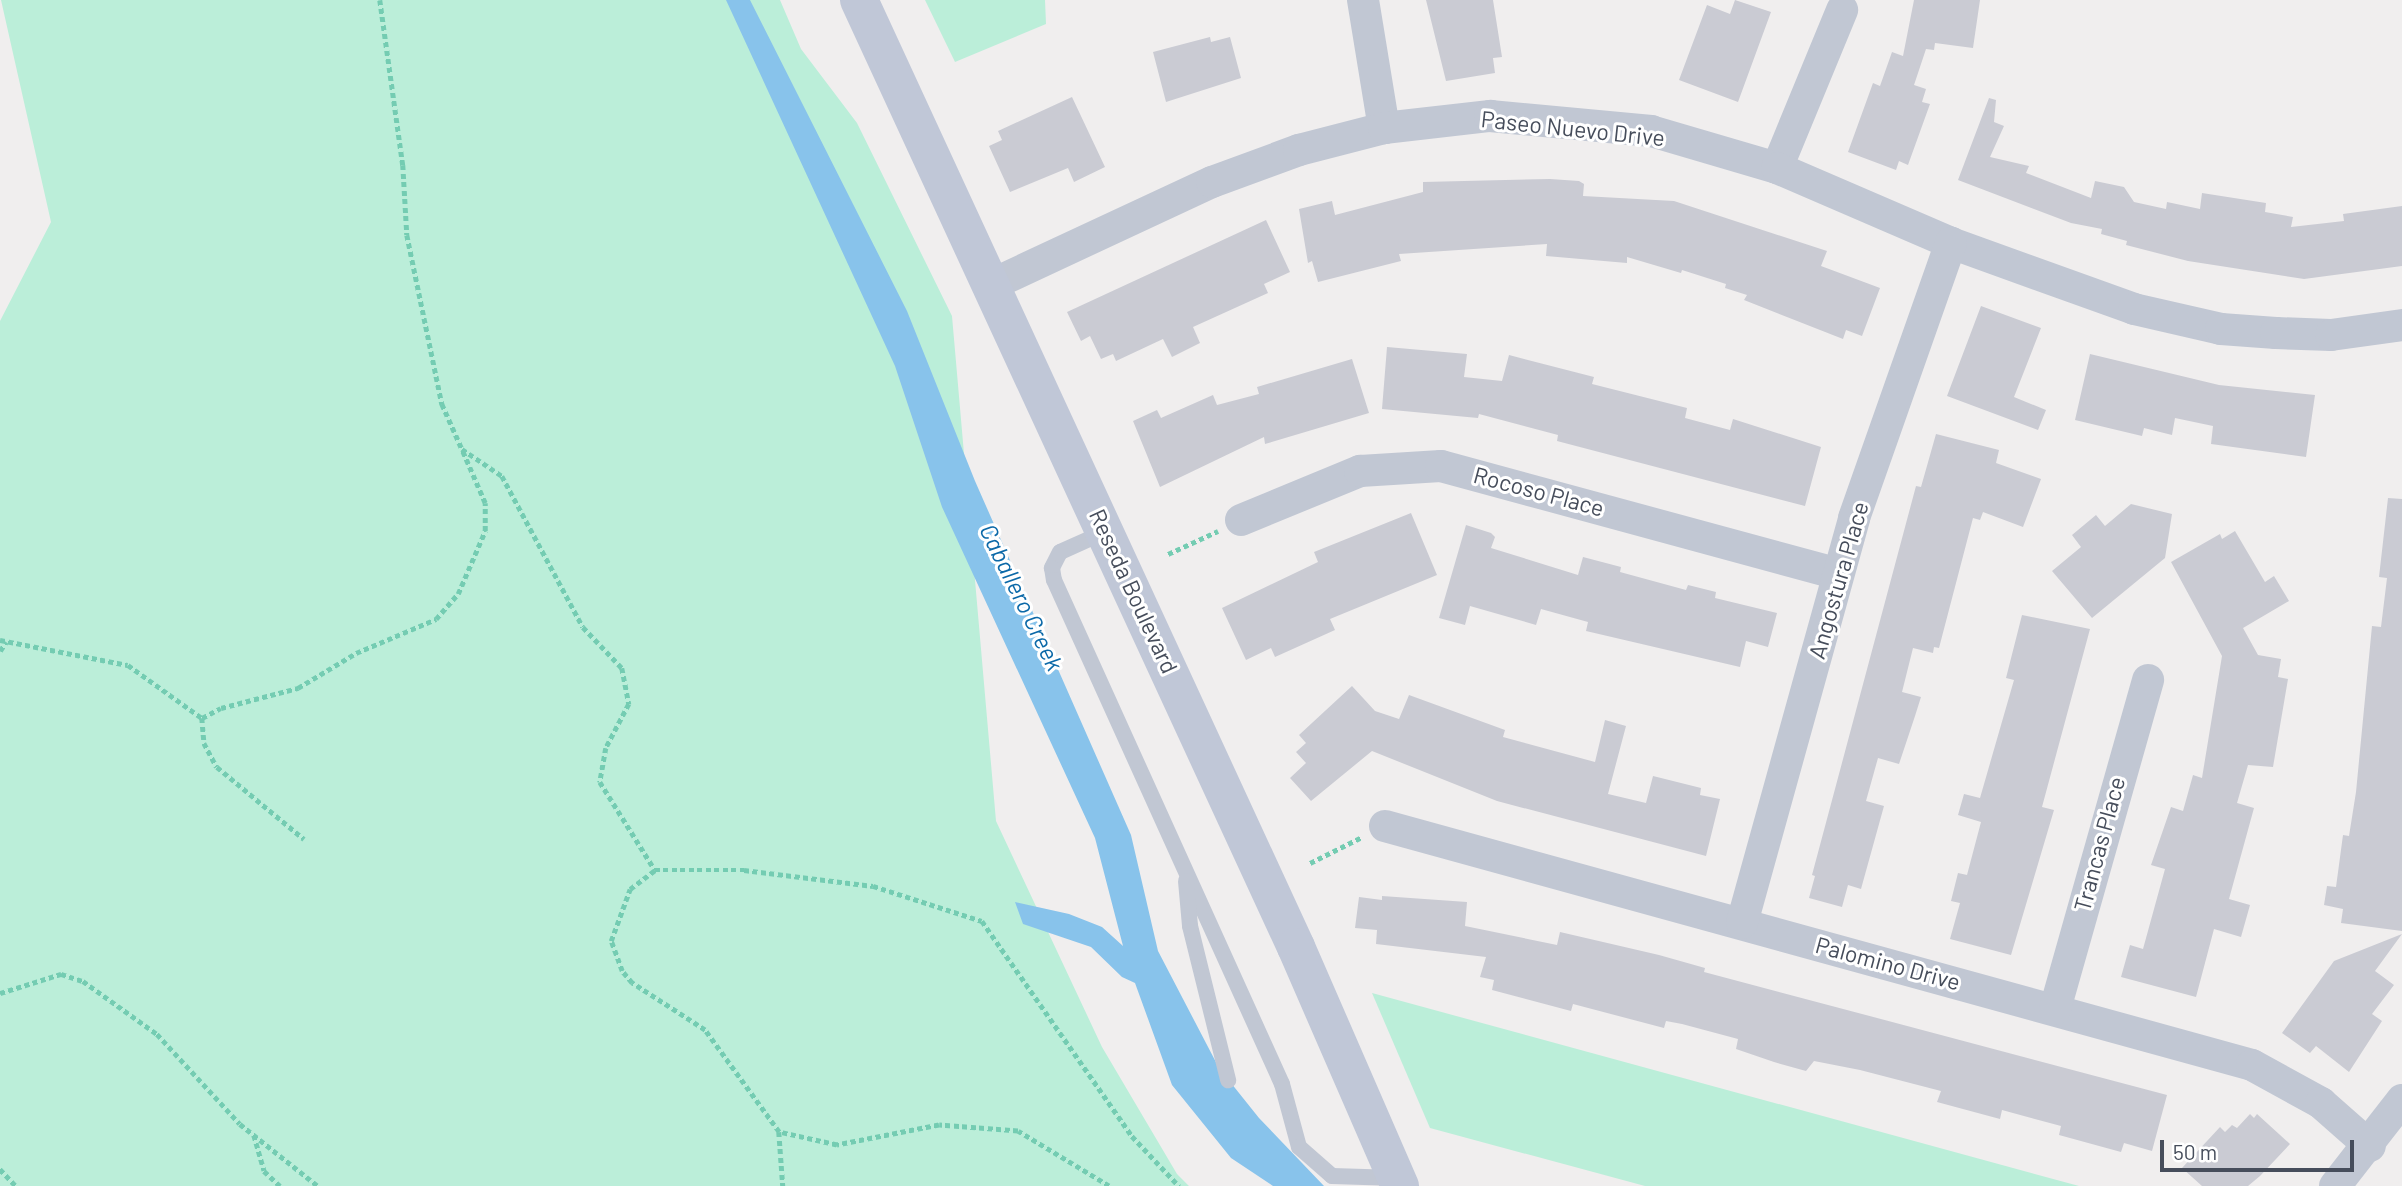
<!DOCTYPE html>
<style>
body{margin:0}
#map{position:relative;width:2402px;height:1186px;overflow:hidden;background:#f0eeee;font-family:Barlow,sans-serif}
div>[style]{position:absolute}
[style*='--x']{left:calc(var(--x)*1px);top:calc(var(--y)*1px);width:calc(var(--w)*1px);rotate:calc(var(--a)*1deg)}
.green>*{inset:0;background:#bbeed9}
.water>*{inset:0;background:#88c3eb}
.building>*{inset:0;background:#cacbd3}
.path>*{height:4.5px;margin-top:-2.25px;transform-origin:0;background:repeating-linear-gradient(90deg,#74ccb2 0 5px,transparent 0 8.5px)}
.lane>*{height:16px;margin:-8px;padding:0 8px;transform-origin:8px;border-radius:8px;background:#c1c7d3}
.street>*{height:32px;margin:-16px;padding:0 16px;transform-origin:16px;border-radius:16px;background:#c1c7d3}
.secondary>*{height:38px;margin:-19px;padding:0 19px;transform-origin:19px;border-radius:19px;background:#c0c7d7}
span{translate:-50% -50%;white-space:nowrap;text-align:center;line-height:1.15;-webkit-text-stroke:6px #fff;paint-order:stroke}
.street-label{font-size:23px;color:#464d5b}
.water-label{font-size:24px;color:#0c69a8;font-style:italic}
.scale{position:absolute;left:2160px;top:1140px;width:194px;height:32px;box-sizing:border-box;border:4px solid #464d5b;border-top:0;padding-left:9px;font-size:21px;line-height:24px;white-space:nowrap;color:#464d5b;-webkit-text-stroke:5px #fff;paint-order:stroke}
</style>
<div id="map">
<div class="green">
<i style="clip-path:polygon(1px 0,780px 0,801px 49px,857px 123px,952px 316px,996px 821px,1102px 1047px,1177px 1174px,1189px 1186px,0 1186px,0 321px,51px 222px)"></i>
<i style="clip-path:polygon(925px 0,1045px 0,1046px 24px,955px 62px)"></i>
<i style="clip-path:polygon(1372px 993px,2079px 1186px,1645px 1186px,1430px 1128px)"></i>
</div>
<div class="water">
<i style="clip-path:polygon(726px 0,750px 0,907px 311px,975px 481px,1131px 835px,1158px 951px,1219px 1068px,1259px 1118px,1324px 1186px,1273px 1186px,1231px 1158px,1172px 1085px,1135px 983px,1122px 977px,1091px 947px,1023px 924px,1015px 902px,1069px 914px,1102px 927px,1123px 946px,1095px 838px,942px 507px,895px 366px)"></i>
</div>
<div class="building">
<i style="clip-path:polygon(1426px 0,1493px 0,1502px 57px,1493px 58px,1495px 73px,1446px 81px)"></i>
<i style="clip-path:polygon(1735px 0,1771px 12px,1738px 102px,1679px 80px,1707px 5px,1730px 14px)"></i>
<i style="clip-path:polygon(1914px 0,1980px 0,1973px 48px,1935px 43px,1934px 50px,1926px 49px,1914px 85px,1926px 89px,1922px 102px,1930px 104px,1908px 165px,1899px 161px,1896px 170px,1848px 152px,1873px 83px,1880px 86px,1892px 52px,1903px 56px)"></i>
<i style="clip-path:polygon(1210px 37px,1211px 42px,1230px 37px,1241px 78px,1166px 102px,1153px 52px)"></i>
<i style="clip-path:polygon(1072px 97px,1105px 167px,1074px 182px,1068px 168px,1010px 192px,989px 146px,1002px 140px,998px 131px)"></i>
<i style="clip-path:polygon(1989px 98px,1996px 100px,1994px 122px,2004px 126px,1990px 157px,2029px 166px,2026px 173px,2091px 198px,2095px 181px,2124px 187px,2134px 202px,2166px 209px,2167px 202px,2200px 209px,2202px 193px,2266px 203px,2265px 212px,2293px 217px,2291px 227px,2344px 221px,2343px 214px,2402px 206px,2402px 266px,2304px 279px,2188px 261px,2126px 245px,2127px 241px,2101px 234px,2102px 229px,2071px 223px,1958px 180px)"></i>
<i style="clip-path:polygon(1550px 179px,1579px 181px,1584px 184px,1583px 196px,1674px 201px,1827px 251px,1821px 266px,1880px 288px,1862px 336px,1846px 330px,1843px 339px,1744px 300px,1747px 295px,1725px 288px,1726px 284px,1682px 270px,1681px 273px,1627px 257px,1627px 263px,1546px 256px,1547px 244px,1399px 254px,1401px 261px,1318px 282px,1312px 261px,1308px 263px,1299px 209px,1332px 201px,1335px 215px,1423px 192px,1423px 182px)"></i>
<i style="clip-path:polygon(1266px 220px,1290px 272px,1264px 284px,1268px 293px,1193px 327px,1200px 343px,1172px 357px,1163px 339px,1116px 361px,1113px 354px,1101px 359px,1090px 336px,1081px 341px,1067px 312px)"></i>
<i style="clip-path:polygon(1981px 306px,2041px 328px,2014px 397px,2046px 410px,2038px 430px,1947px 396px)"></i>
<i style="clip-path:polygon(1387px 347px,1467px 354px,1464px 377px,1502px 381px,1509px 355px,1594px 377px,1592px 384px,1687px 408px,1685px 418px,1730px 430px,1733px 419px,1821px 447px,1805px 506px,1557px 441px,1558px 435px,1479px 414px,1478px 418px,1382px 409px)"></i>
<i style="clip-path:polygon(2090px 354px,2219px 385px,2315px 395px,2306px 457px,2211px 444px,2213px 426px,2175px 418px,2172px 435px,2144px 428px,2142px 436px,2075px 420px)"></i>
<i style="clip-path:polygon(1352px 359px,1369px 413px,1265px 444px,1264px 437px,1160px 487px,1133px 421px,1157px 410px,1161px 418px,1213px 395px,1217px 405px,1259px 394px,1257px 387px)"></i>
<i style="clip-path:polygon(1936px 434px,1999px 450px,1996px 463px,2041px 479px,2023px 527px,1983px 512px,1980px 520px,1973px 518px,1939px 648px,1934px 647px,1933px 653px,1913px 648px,1902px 692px,1921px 697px,1915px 716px,1899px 764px,1878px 758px,1866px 801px,1884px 806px,1861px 889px,1848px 885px,1842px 907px,1809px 898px,1815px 876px,1812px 875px,1916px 486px,1921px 487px)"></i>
<i style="clip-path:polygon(2388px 498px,2402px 499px,2402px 931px,2341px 923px,2343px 909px,2324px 905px,2327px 886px,2336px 887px,2343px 835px,2349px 836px,2356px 792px,2372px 626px,2381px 627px,2387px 578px,2379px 577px)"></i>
<i style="clip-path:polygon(2131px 504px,2172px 514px,2165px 558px,2092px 618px,2052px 571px,2081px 547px,2072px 535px,2096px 515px,2105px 526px)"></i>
<i style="clip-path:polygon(1411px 513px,1437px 575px,1330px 619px,1335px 630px,1275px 657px,1271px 648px,1246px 660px,1222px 608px,1318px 562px,1314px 552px)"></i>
<i style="clip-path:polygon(1466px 525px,1491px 533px,1495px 537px,1491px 548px,1578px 575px,1583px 557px,1621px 567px,1620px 572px,1686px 590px,1688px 585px,1716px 592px,1715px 598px,1777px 613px,1768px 647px,1746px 641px,1740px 667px,1586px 631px,1588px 622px,1541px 609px,1536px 625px,1470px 606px,1465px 625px,1439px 618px)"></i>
<i style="clip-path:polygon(2235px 531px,2265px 582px,2274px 576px,2289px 601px,2243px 628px,2258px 655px,2281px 659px,2278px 677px,2288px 679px,2273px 767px,2248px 765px,2237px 803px,2254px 808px,2229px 899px,2250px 905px,2241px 937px,2214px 929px,2196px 997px,2121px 977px,2130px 945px,2143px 949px,2165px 869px,2151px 865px,2171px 807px,2183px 811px,2193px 775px,2202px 778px,2222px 656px,2171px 562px,2220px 534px,2222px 539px)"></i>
<i style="clip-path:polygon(2022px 615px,2090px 629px,2042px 807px,2054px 810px,2011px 955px,1950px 939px,1960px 903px,1951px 901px,1958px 873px,1967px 875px,1981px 822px,1958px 815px,1964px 794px,1980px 798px,2014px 680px,2006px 678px)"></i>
<i style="clip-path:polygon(1352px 686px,1375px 711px,1399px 719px,1409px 695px,1505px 730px,1503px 737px,1595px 762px,1605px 720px,1626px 726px,1608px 794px,1646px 803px,1653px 776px,1701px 788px,1700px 795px,1720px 799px,1706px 856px,1497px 801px,1372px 751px,1311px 801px,1290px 778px,1306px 763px,1296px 752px,1306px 743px,1299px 735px)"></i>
<i style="clip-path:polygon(1382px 896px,1467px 902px,1465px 926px,1557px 945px,1560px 932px,1659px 955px,1705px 968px,1704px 972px,2167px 1095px,2152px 1151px,2124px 1143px,2121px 1152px,2059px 1135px,2061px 1126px,2002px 1110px,2000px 1119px,1937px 1102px,1941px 1091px,1860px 1070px,1814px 1061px,1806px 1071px,1774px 1062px,1736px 1049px,1738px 1039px,1682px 1024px,1666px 1021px,1664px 1028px,1573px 1004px,1571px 1011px,1492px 990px,1494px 980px,1480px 977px,1486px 957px,1376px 944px,1377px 930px,1355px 928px,1359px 897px,1382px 900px)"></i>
<i style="clip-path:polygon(2402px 934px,2375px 971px,2394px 985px,2372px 1014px,2382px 1021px,2349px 1072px,2316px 1046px,2310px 1053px,2282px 1033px,2334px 961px)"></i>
<i style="clip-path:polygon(2250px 1114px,2254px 1118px,2257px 1114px,2290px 1144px,2260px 1176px,2248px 1186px,2202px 1186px,2182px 1168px,2220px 1127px,2225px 1132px,2232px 1125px,2237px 1128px)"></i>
</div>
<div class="path">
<i style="--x:380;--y:0;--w:167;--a:82.1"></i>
<i style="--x:403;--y:165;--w:70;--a:86.7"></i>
<i style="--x:407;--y:235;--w:173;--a:78.3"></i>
<i style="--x:442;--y:404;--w:49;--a:66"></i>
<i style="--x:462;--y:449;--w:48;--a:34"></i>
<i style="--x:502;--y:476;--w:171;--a:61.8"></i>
<i style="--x:583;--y:627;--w:57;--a:46.4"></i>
<i style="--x:622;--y:668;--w:37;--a:79"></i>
<i style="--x:629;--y:704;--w:50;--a:117.6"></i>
<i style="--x:606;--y:748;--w:35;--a:100"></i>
<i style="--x:600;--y:782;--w:104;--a:58"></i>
<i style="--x:1168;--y:554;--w:55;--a:-24.7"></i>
<i style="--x:0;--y:640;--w:130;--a:11.1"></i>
<i style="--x:128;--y:665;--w:91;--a:35.6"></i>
<i style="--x:202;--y:718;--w:25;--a:85"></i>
<i style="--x:204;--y:743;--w:27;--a:62"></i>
<i style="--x:217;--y:767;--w:113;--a:39.6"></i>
<i style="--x:0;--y:651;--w:11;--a:-56"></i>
<i style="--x:202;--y:718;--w:21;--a:-28"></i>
<i style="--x:221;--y:708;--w:80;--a:-14.6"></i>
<i style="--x:298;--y:688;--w:68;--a:-31.1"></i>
<i style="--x:356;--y:653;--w:87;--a:-23"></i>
<i style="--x:436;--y:619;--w:33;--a:-49"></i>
<i style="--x:458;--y:594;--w:69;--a:-66.8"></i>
<i style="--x:485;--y:531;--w:28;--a:-90"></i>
<i style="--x:485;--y:503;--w:58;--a:-113.5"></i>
<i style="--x:1310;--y:863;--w:58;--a:-26.6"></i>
<i style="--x:0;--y:993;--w:64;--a:-17.3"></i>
<i style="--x:61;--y:974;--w:23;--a:18"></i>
<i style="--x:83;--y:981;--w:91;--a:35.6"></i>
<i style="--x:157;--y:1034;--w:122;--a:47.3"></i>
<i style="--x:240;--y:1124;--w:100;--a:38.5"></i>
<i style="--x:779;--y:1132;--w:54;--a:85.8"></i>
<i style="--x:254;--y:1135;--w:37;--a:74"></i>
<i style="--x:264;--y:1171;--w:22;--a:43"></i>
<i style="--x:0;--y:1169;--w:23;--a:47"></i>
<i style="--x:1109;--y:1186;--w:106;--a:-148.9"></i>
<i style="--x:1018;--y:1131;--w:79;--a:-175.7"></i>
<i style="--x:939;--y:1125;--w:104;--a:168.9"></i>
<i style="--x:837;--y:1145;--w:59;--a:-167.4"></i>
<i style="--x:779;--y:1132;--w:126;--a:-126"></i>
<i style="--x:705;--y:1030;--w:87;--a:-147.2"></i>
<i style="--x:632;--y:983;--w:16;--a:-130"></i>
<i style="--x:622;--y:971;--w:32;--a:-110"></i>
<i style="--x:611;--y:941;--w:55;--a:-69.9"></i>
<i style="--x:630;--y:889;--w:31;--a:-37"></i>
<i style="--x:655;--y:870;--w:89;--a:0"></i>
<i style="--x:744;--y:870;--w:130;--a:7.1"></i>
<i style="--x:873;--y:886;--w:114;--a:17.8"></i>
<i style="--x:982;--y:921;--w:262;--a:55.1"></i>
<i style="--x:1132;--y:1136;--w:69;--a:46.8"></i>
</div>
<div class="lane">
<i style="--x:1107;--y:531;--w:51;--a:155.9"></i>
<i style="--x:1060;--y:552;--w:18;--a:117"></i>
<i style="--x:1052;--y:568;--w:12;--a:81"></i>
<i style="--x:1054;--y:580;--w:553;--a:65.66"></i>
<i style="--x:1282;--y:1084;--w:65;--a:74.9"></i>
<i style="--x:1299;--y:1147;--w:44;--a:41.3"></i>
<i style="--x:1332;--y:1176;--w:65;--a:1.8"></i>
<i style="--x:1186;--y:881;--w:45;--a:84.9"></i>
<i style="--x:1190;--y:926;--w:159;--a:76.1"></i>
</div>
<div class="street">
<i style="--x:1363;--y:0;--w:130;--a:80.7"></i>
<i style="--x:1777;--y:168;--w:171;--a:-67.6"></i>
<i style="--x:993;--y:284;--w:242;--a:-25"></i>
<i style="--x:1212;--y:182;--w:93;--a:-20.2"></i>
<i style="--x:1299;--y:150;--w:88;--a:-14.5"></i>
<i style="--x:1384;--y:128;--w:107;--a:-6.5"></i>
<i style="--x:1490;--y:116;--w:162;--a:5.3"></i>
<i style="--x:1651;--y:131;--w:131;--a:16.4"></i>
<i style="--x:1777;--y:168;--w:189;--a:23.3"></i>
<i style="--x:1951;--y:243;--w:195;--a:19.8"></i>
<i style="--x:2134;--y:309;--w:89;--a:12.9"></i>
<i style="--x:2221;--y:329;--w:55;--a:4.2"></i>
<i style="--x:2276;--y:333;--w:55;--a:2.1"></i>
<i style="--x:2331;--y:335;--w:72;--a:-8"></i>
<i style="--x:1241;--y:520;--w:129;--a:-22.4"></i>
<i style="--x:1360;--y:471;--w:81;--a:-3.5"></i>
<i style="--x:1441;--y:466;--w:411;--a:15.2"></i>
<i style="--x:1385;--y:826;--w:899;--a:15.41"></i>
<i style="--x:2252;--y:1065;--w:79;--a:28.8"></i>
<i style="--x:2321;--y:1103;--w:65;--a:41.3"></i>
<i style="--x:1742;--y:923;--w:420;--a:-74.5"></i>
<i style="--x:1854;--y:518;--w:292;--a:-70.6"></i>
<i style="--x:2055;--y:1009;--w:342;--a:-74.2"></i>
<i style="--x:2335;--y:1186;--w:109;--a:-52.1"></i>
</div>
<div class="secondary">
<i style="--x:859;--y:0;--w:1043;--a:65.23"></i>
<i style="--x:1296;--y:947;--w:261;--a:66.5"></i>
</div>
<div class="street-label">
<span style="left:1573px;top:128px;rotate:6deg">Paseo Nuevo Drive</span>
<span style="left:1539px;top:491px;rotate:15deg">Rocoso Place</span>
<span style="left:1838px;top:580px;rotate:-74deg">Angostura Place</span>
<span style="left:1134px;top:591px;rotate:65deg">Reseda Boulevard</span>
<span style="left:2099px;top:844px;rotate:-75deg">Trancas Place</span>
<span style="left:1888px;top:963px;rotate:15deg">Palomino Drive</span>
</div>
<div class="water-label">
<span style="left:1022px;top:597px;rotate:64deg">Caballero Creek</span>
</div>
<div class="scale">50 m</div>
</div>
